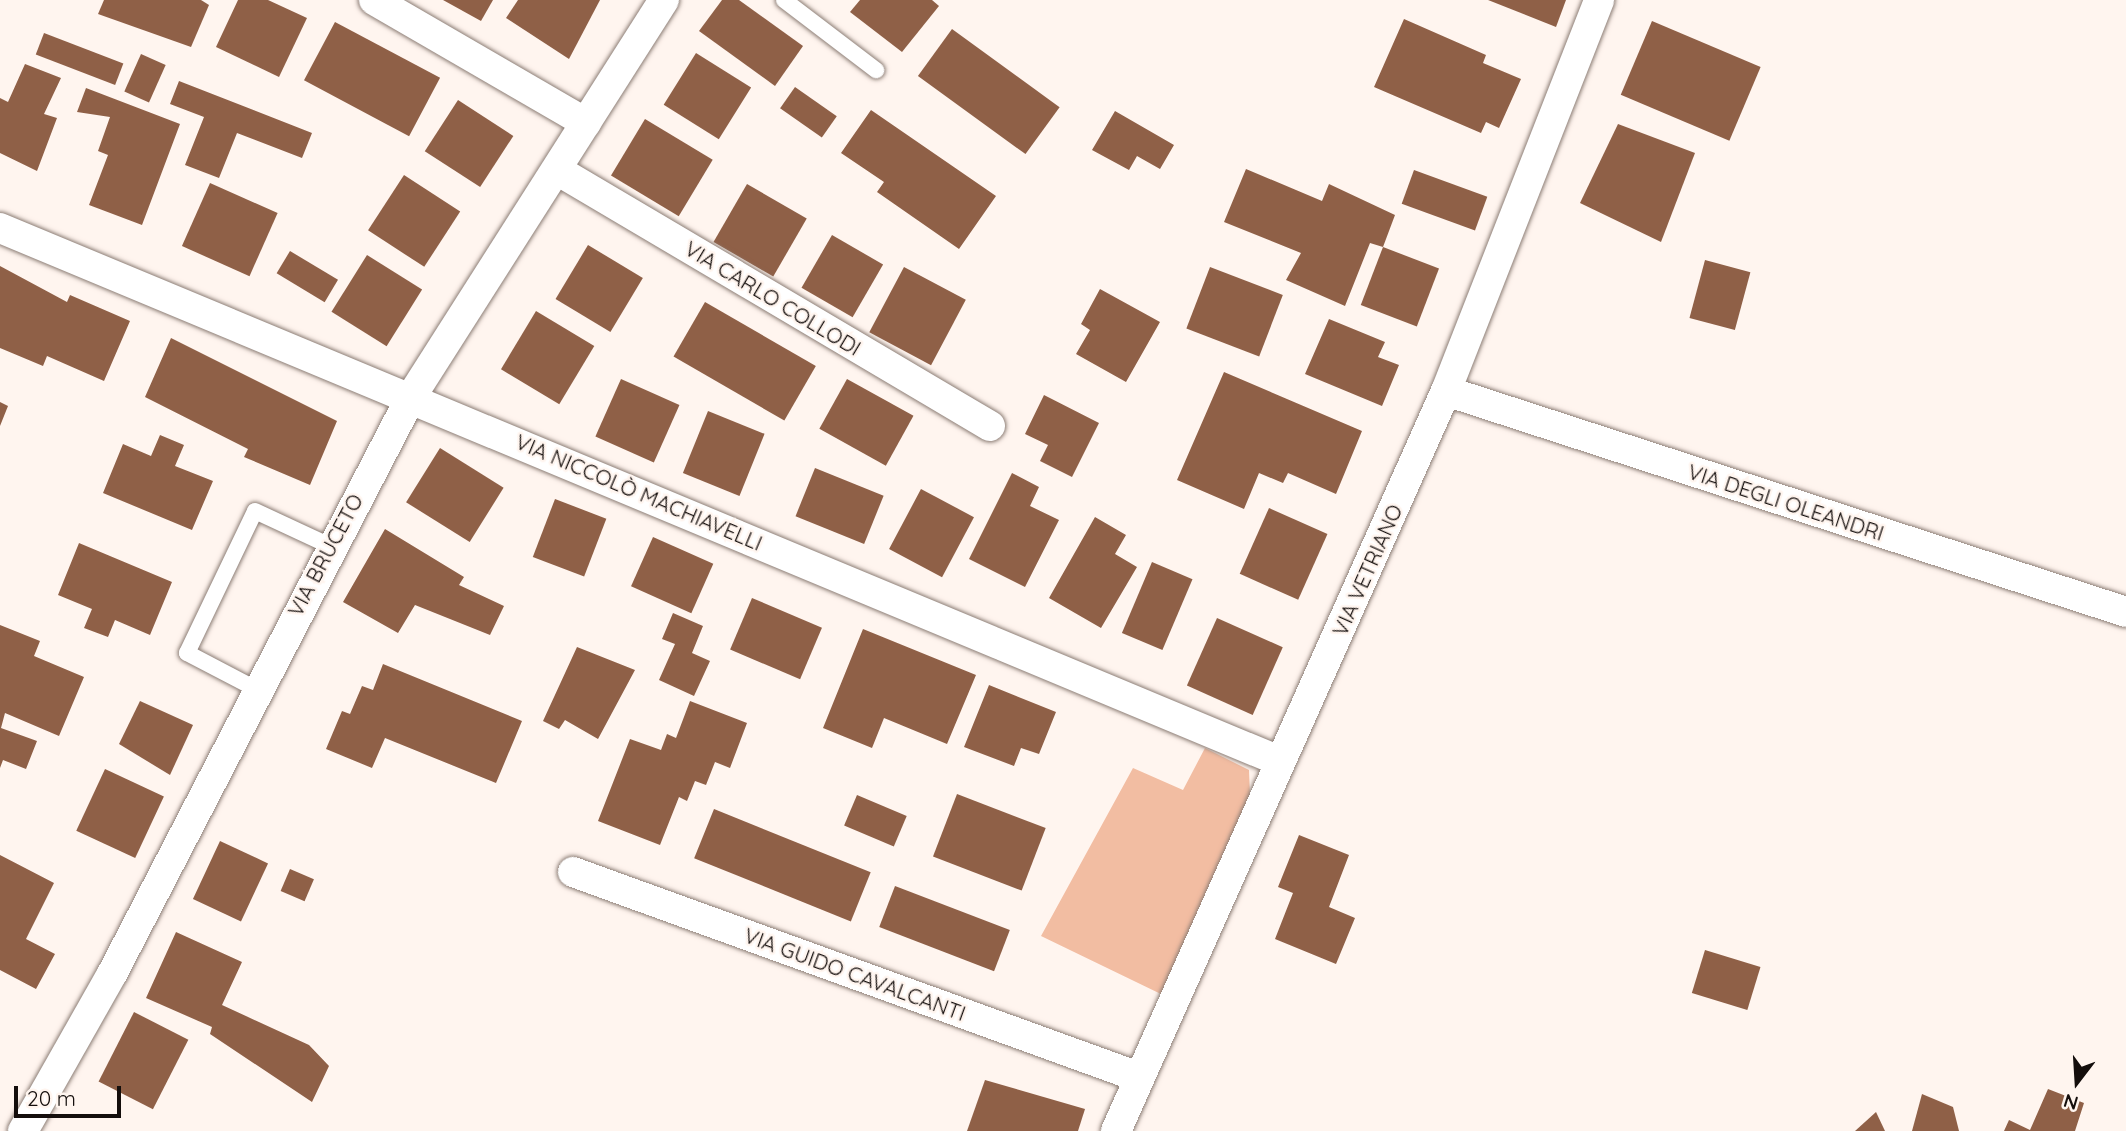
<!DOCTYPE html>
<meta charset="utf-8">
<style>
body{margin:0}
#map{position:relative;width:2126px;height:1131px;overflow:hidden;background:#fff5ef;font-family:Quicksand,sans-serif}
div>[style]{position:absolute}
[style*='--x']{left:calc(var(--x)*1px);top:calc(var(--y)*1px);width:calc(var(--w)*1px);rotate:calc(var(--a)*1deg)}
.green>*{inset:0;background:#f2bda2}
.building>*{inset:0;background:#8f6047;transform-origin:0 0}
.roads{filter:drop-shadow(0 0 2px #8c7d75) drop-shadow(0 0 2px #8c7d75)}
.service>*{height:16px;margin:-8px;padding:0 8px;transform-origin:8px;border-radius:8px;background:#fff}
.minor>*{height:30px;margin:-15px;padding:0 15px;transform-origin:15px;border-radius:15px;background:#fff}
span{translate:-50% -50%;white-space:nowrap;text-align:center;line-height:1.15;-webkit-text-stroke:5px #fff5ef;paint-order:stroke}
.street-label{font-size:21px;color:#140e0c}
.north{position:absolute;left:2042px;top:1047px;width:70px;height:70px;-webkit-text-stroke:5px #fff5ef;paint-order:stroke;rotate:197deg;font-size:19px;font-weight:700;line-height:28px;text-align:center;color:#140e0c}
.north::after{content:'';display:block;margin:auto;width:24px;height:32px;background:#140e0c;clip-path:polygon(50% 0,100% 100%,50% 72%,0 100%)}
.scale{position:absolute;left:14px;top:1086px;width:107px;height:32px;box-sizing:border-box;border:4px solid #140e0c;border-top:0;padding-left:9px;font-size:21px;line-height:24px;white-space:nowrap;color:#140e0c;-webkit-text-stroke:5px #fff5ef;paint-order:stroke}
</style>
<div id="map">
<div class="green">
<i style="clip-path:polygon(1205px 748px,1249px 770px,1250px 796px,1165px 996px,1041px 936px,1133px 768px,1183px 790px)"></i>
</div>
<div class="building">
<i style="clip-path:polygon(104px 0,201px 0,209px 5px,191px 47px,98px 14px)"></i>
<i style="clip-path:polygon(238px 0,268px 0,307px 18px,279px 77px,216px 47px)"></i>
<i style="clip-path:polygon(443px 0,493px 0,481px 21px)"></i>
<i style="clip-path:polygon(518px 0,600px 0,569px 59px,506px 18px)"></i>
<i style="clip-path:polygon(722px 0,739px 0,803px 46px,775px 86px,699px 31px)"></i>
<i style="clip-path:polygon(860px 0,932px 0,939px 6px,902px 52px,850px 12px)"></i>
<i style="clip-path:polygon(1488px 0,1566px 0,1556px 27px)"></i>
<i style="clip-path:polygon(1404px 19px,1486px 55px,1483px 63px,1521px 79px,1499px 128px,1486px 122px,1481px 133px,1374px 87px)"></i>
<i style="left:1652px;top:21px;width:118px;height:80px;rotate:23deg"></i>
<i style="left:335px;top:22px;width:119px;height:66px;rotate:28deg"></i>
<i style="left:952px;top:29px;width:133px;height:58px;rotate:36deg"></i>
<i style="left:44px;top:33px;width:85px;height:23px;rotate:21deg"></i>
<i style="left:696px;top:53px;width:65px;height:61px;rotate:32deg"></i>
<i style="left:141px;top:54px;width:27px;height:41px;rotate:24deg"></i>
<i style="clip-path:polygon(25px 64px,61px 78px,44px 114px,57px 118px,37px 171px,0 153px,0 98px,8px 102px)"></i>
<i style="clip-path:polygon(179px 81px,312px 133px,302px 158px,237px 133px,219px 178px,185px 165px,204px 117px,170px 104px)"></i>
<i style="left:795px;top:87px;width:51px;height:26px;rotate:35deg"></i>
<i style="clip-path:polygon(86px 88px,180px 124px,142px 225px,89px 205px,108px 155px,98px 151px,110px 117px,77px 112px)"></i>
<i style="left:458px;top:100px;width:66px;height:61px;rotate:33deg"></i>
<i style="clip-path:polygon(871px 110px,996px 196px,959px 249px,877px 192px,884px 182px,841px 153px)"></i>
<i style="clip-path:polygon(1115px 111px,1174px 145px,1160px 169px,1137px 156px,1129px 170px,1092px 150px)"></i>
<i style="left:645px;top:119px;width:79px;height:66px;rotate:31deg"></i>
<i style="clip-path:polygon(1618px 124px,1695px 153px,1661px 242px,1580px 203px)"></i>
<i style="clip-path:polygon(1246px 169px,1322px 201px,1329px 184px,1395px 215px,1383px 247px,1370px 243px,1345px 306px,1286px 280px,1301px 253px,1224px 222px)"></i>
<i style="left:1414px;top:170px;width:78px;height:36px;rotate:20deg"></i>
<i style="left:404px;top:175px;width:67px;height:66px;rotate:33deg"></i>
<i style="left:210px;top:183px;width:74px;height:69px;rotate:24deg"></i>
<i style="left:747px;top:184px;width:69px;height:67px;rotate:30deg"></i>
<i style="left:832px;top:235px;width:59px;height:61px;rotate:30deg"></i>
<i style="left:588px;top:245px;width:64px;height:63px;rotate:31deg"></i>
<i style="left:1383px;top:247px;width:60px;height:62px;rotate:21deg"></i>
<i style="left:290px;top:251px;width:56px;height:26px;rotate:31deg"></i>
<i style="left:367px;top:255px;width:65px;height:67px;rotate:32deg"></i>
<i style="left:1705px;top:260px;width:47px;height:60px;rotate:15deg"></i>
<i style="clip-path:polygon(0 266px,67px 302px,70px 295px,130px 321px,104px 381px,47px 356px,43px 366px,0 348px)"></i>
<i style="left:904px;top:267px;width:70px;height:74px;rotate:28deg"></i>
<i style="left:1210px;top:267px;width:78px;height:66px;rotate:21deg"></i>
<i style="clip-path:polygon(1100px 289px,1160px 322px,1126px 382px,1076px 354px,1090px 330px,1081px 324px)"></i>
<i style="left:705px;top:302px;width:128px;height:63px;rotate:30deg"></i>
<i style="left:536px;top:311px;width:68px;height:68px;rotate:31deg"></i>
<i style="clip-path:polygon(1329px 319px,1385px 342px,1378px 357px,1399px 365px,1382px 406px,1305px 374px)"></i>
<i style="clip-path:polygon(171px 338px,337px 421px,310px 485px,244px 457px,248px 449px,145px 397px)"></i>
<i style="clip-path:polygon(1224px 372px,1362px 431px,1336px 494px,1288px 473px,1283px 483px,1259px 473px,1244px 509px,1177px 480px)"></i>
<i style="left:621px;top:379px;width:64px;height:63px;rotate:24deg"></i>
<i style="left:847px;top:379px;width:76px;height:57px;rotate:29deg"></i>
<i style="clip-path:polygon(1044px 395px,1099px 423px,1072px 477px,1040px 461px,1048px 445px,1025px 434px)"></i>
<i style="clip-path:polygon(0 402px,8px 406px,0 426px)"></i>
<i style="left:708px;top:411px;width:61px;height:67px;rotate:22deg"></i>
<i style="clip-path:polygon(160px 435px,184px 445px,175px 466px,213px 481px,192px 530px,103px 493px,123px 444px,151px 456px)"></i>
<i style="left:440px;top:448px;width:75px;height:64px;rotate:32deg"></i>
<i style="left:815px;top:468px;width:74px;height:52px;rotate:22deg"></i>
<i style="clip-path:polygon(1012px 473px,1039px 487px,1030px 506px,1059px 520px,1025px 587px,969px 559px)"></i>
<i style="left:921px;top:489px;width:60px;height:68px;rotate:28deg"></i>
<i style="left:555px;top:499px;width:55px;height:62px;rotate:21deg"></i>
<i style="left:1269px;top:508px;width:64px;height:72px;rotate:24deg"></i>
<i style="clip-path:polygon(1095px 517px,1126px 535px,1115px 554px,1137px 567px,1101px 628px,1049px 598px)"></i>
<i style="clip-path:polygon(385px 529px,464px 577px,459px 585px,504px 606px,490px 635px,415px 605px,398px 633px,343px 602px)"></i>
<i style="left:653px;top:537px;width:66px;height:54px;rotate:24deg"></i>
<i style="clip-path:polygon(79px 543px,172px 582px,150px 635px,115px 620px,108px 637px,84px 628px,92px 609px,58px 595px)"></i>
<i style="left:1152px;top:562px;width:44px;height:77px;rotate:23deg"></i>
<i style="left:752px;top:598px;width:76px;height:56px;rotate:23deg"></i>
<i style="clip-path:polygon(673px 613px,703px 626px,692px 653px,710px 661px,694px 696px,659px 680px,675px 644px,662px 639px)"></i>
<i style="left:1217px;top:618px;width:72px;height:74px;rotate:24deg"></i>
<i style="clip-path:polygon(0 625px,40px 641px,34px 656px,84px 677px,59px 736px,5px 713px,1px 728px,37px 741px,26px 769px,3px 760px,0 768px)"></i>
<i style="clip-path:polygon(863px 629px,976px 675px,947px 744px,884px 718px,872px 748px,823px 728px)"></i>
<i style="clip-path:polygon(577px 647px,635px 670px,598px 739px,565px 720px,559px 729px,543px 721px)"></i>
<i style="clip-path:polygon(383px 664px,522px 721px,496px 783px,385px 738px,372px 768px,326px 749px,342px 711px,350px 714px,362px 686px,373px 690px)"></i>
<i style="clip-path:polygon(989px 685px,1056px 712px,1039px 754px,1021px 748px,1014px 766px,964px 747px)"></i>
<i style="clip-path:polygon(140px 701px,193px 725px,170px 775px,119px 744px)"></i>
<i style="clip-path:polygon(690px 701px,747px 723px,730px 768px,715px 762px,706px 785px,695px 781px,687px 801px,679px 797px,660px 845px,598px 821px,630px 739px,661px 750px,667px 734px,676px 738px)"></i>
<i style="left:105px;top:769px;width:65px;height:68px;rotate:25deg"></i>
<i style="left:957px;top:794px;width:95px;height:67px;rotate:21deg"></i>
<i style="left:857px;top:795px;width:54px;height:33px;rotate:23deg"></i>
<i style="left:714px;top:809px;width:169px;height:53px;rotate:22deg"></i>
<i style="clip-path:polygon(1299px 835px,1349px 855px,1329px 907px,1355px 918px,1336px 964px,1275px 939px,1293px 893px,1278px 887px)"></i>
<i style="left:220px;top:841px;width:53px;height:64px;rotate:25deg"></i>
<i style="clip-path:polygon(0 855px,54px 883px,26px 939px,55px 954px,36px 989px,0 970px)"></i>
<i style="left:290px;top:869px;width:26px;height:24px;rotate:23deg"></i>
<i style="left:895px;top:886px;width:123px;height:44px;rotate:21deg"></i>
<i style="clip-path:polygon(176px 932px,242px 962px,222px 1005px,309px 1045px,329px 1066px,312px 1102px,210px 1034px,212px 1027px,146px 998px)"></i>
<i style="left:1705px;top:950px;width:58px;height:45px;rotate:17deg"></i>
<i style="left:134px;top:1012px;width:61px;height:78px;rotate:27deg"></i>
<i style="clip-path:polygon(985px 1080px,1085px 1109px,1078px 1131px,967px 1131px)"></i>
<i style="clip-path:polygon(2048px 1089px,2084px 1103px,2075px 1131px,2004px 1131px,2009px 1120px,2030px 1130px)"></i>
<i style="clip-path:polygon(1922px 1094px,1953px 1107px,1959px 1131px,1912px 1131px)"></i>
<i style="clip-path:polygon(1876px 1112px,1885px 1131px,1855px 1131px)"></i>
</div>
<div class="roads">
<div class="service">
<i style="--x:784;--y:0;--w:116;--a:37.3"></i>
<i style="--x:256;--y:689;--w:78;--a:-152.4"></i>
<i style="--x:187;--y:653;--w:157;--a:-64.4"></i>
<i style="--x:255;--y:511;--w:83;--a:25"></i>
</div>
<div class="minor">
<i style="--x:374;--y:0;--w:245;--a:30.1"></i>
<i style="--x:557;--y:170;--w:503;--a:30.59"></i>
<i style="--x:0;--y:228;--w:1383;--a:22.62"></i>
<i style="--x:1446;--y:391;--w:715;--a:18"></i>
<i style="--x:573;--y:872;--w:599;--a:19.92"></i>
<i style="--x:23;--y:1131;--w:180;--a:-60.5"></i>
<i style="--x:112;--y:974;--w:650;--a:-62.61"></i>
<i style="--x:411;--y:397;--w:471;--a:-57.5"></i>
<i style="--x:1116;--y:1131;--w:810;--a:-65.97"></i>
<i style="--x:1446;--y:391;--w:420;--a:-68.6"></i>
</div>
</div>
<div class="street-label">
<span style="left:773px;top:298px;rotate:31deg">VIA CARLO COLLODI</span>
<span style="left:639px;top:492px;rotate:23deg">VIA NICCOLÒ MACHIAVELLI</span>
<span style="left:1786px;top:502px;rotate:18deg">VIA DEGLI OLEANDRI</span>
<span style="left:325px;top:555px;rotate:-62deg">VIA BRUCETO</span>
<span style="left:1367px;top:570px;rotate:-66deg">VIA VETRIANO</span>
<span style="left:855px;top:974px;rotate:20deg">VIA GUIDO CAVALCANTI</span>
</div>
<div class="north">N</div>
<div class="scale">20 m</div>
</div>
